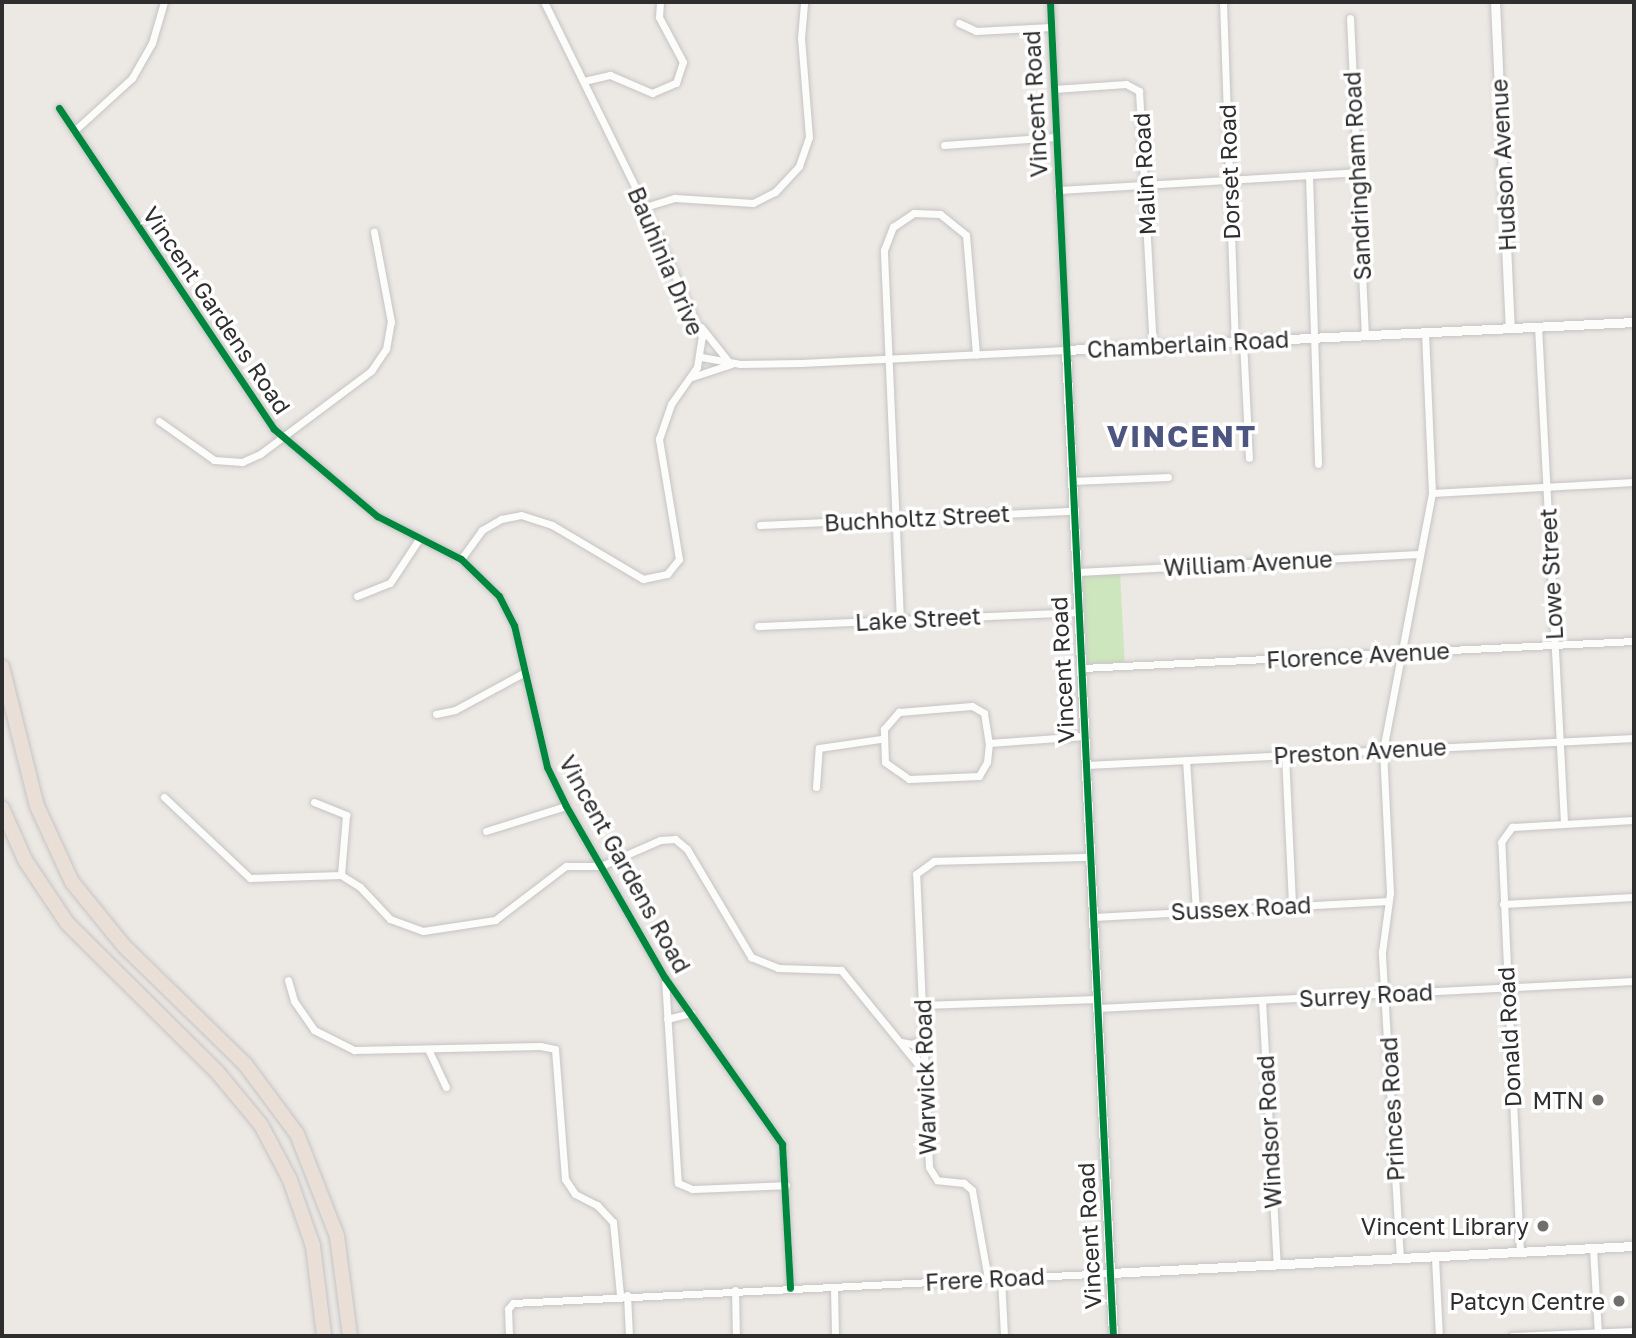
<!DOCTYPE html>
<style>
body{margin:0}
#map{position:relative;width:1636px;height:1338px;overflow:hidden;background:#ece8e4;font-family:"Golos Text",sans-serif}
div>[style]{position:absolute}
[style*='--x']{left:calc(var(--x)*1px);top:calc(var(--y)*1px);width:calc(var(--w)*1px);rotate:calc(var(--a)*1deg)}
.green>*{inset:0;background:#cee6be;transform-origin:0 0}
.roads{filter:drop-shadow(0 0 2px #c5c4c5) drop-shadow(0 0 2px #c5c4c5)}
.minor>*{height:7px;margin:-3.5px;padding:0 3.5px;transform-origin:3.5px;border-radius:3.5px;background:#fcfcfb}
.tertiary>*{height:9px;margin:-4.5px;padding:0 4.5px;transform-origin:4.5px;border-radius:4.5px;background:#fcfcfb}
.motorway>*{height:14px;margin:-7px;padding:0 7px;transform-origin:7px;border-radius:7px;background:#eadfd6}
.cycleway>*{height:7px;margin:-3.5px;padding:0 3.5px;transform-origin:3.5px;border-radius:3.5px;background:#00873e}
.dots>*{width:19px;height:19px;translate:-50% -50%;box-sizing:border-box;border:4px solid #fff;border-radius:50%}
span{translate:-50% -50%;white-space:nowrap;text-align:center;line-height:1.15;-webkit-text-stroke:7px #fff;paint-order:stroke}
.street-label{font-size:23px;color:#2e2e2e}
.poi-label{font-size:23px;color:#2e2e2e}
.right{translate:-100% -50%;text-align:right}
.district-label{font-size:30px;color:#4d5680;font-weight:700;letter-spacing:2px}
.frame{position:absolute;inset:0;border:4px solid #2e2e2e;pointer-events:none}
</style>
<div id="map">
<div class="green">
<i style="left:1120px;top:573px;width:89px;height:37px;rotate:87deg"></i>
</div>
<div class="roads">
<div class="minor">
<i style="--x:1223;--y:2;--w:340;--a:88"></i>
<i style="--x:1350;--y:18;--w:316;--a:87.3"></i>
<i style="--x:959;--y:23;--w:19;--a:25"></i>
<i style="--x:976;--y:31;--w:75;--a:-3.1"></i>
<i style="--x:584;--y:81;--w:27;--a:-13"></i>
<i style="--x:610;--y:75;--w:46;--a:23.2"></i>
<i style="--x:652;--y:93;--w:26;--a:-23"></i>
<i style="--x:676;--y:83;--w:22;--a:-72"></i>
<i style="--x:683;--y:62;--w:51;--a:-118.1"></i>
<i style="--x:659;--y:17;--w:15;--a:-86"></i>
<i style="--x:1054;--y:89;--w:72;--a:-4"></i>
<i style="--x:1126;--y:84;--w:15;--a:28"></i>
<i style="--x:1139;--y:91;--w:255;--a:86.9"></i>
<i style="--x:59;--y:108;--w:386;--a:56.2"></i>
<i style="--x:274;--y:429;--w:135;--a:40.2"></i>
<i style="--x:377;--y:516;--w:94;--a:27.1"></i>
<i style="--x:461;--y:559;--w:53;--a:44.2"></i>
<i style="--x:499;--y:596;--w:33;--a:63"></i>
<i style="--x:514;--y:625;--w:146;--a:76.9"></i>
<i style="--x:547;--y:767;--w:43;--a:64"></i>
<i style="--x:566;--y:806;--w:198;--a:60.1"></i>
<i style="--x:665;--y:978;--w:203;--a:54.8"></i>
<i style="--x:782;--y:1144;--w:144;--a:86.8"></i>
<i style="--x:74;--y:131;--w:79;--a:-42.4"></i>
<i style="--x:132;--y:78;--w:40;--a:-60.3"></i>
<i style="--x:152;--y:43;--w:43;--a:-73.7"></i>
<i style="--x:944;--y:145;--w:112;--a:-4.1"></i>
<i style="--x:1309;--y:175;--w:289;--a:88.2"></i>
<i style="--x:1058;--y:190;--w:300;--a:-3.4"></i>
<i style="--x:645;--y:207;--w:31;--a:-17"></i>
<i style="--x:675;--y:198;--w:78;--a:3.7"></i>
<i style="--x:753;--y:203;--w:25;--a:-27"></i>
<i style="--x:775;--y:192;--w:35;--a:-47"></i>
<i style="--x:799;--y:166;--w:31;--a:-71"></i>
<i style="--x:809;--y:137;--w:99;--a:-94.6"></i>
<i style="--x:801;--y:38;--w:36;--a:-85"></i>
<i style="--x:1538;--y:326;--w:498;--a:87"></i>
<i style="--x:701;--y:327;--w:43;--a:51.5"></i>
<i style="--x:1243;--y:341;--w:117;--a:87.1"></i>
<i style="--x:701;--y:357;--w:40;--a:10"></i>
<i style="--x:740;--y:364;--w:61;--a:-0.9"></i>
<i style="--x:801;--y:363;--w:265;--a:-2.8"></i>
<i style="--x:1066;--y:350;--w:348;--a:-92.6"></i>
<i style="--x:692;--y:377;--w:41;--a:-18.4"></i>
<i style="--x:159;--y:421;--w:67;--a:35.3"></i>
<i style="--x:214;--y:460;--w:28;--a:4"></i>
<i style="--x:242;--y:462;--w:20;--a:-24"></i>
<i style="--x:260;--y:454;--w:139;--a:-36.8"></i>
<i style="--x:371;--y:371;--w:27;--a:-56"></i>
<i style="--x:386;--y:349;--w:27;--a:-80"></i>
<i style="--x:391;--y:322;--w:92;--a:-100.7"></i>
<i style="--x:1072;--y:481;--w:96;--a:-2.4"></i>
<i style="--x:1432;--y:493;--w:202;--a:-3.1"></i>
<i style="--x:760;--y:525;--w:313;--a:-2.6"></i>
<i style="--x:461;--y:559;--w:36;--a:-54"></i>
<i style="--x:482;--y:530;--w:22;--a:-30"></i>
<i style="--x:501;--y:519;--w:20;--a:-11"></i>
<i style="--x:521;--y:515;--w:33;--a:18"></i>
<i style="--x:552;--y:525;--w:106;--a:30.7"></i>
<i style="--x:643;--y:579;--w:25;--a:-12"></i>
<i style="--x:667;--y:574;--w:19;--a:-51"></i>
<i style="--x:679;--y:559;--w:122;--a:-99.5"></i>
<i style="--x:659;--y:439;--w:37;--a:-71"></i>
<i style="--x:671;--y:404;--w:45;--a:-54.9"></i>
<i style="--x:697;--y:367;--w:30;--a:-81"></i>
<i style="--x:702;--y:337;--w:142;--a:-113.7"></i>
<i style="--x:645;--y:207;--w:229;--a:-116.2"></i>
<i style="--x:1077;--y:572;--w:343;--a:-3"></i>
<i style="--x:357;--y:596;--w:35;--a:-22"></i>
<i style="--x:390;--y:583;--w:53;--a:-56.6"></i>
<i style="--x:900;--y:620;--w:370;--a:-92.5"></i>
<i style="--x:884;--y:250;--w:25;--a:-69"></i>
<i style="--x:893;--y:227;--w:25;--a:-34"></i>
<i style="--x:914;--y:213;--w:26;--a:2"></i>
<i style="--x:940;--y:214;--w:33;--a:39"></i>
<i style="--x:966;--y:235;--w:120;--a:85.2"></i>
<i style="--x:758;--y:626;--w:320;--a:-2.5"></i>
<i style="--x:1082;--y:668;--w:553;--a:-2.8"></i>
<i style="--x:972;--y:706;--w:14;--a:30"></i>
<i style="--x:984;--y:713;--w:30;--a:81"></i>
<i style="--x:989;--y:743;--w:19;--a:96"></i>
<i style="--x:987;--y:762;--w:16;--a:120"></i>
<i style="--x:979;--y:776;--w:70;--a:177.5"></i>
<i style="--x:909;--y:779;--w:29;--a:-145"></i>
<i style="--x:885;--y:762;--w:33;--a:-92"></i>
<i style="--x:884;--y:729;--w:23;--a:-49"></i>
<i style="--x:899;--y:712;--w:73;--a:-4.7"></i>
<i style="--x:436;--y:714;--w:19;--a:-12"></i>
<i style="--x:455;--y:710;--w:80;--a:-28.5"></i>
<i style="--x:989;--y:743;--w:96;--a:-4.2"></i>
<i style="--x:1285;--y:755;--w:150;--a:87.3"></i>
<i style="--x:1186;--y:760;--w:151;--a:86.2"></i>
<i style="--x:1086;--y:765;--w:549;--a:-2.82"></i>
<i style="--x:816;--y:787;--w:39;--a:-86"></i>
<i style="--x:819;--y:748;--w:63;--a:-8.3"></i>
<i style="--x:164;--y:797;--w:118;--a:43.3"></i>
<i style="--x:250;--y:878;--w:91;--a:-1.9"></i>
<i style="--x:341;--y:875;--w:22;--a:32"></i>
<i style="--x:360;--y:887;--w:44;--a:46.8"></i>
<i style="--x:390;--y:919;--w:35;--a:20"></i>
<i style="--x:423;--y:931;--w:73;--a:-8.7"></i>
<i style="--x:495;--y:920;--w:89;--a:-37.3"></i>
<i style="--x:566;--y:866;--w:35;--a:0"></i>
<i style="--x:601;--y:866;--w:64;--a:-23.8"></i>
<i style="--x:660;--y:840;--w:15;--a:-4"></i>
<i style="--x:675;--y:839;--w:16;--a:40"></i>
<i style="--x:687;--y:849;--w:126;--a:59.3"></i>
<i style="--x:751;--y:957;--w:29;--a:22"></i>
<i style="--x:778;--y:968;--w:63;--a:1.8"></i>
<i style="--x:841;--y:970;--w:133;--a:50.8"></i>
<i style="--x:314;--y:802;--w:35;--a:22"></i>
<i style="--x:346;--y:815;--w:60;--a:94.8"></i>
<i style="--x:486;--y:831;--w:84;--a:-17.4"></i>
<i style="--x:1503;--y:904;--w:131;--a:-3.1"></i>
<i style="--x:1094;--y:917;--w:295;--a:-3.1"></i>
<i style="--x:665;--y:979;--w:204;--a:86.4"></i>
<i style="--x:678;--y:1183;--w:15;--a:23"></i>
<i style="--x:692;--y:1189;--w:94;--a:-2.4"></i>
<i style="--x:288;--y:980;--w:22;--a:74"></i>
<i style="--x:294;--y:1001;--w:35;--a:55"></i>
<i style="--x:314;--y:1030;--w:45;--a:26.6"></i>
<i style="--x:354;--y:1050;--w:186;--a:-1.2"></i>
<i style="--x:540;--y:1046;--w:15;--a:11"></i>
<i style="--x:555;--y:1049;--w:130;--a:85.6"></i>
<i style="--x:565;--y:1179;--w:18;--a:56"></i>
<i style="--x:575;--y:1194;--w:25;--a:27"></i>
<i style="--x:597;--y:1205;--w:23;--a:47"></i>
<i style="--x:613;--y:1222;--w:73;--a:84.5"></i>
<i style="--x:1262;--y:1000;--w:265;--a:86.8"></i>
<i style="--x:922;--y:1005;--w:175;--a:-2"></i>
<i style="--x:1098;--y:1008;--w:537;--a:-2.88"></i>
<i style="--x:667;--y:1019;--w:25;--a:-14"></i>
<i style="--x:901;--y:1042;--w:11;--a:10"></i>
<i style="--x:912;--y:1044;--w:12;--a:-24"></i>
<i style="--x:428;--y:1049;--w:42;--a:64.7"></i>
<i style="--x:1593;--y:1248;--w:87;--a:86.7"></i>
<i style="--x:1520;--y:1253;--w:411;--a:-92.6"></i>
<i style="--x:1501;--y:842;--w:19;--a:-54"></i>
<i style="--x:1512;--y:827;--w:122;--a:-3.3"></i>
<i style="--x:1435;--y:1258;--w:78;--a:87.1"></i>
<i style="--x:1400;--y:1259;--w:308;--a:-93.4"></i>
<i style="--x:1382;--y:952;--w:60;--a:-82.3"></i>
<i style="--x:1390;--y:893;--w:143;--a:-92.8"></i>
<i style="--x:1383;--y:750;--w:262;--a:-79.2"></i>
<i style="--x:1432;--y:493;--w:162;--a:-92.5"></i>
<i style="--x:1001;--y:1278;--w:58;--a:87"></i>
<i style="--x:988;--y:1279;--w:90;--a:-100.2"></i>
<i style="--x:972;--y:1190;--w:11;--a:-139"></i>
<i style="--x:964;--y:1183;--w:27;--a:-174"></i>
<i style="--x:937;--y:1180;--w:15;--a:-122"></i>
<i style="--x:929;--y:1167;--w:293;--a:-92.5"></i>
<i style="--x:916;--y:874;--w:22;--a:-36"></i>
<i style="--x:934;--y:861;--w:156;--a:-1.5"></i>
<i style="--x:834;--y:1287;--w:49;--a:88.8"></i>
<i style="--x:735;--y:1290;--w:46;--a:88.8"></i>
<i style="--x:627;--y:1295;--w:41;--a:87.2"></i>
<i style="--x:509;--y:1336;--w:27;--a:-92"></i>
<i style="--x:508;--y:1309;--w:8;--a:-50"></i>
<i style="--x:513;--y:1303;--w:599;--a:-2.87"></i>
<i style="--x:1512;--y:1336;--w:122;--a:-2.3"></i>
</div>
<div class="tertiary">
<i style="--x:1495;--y:2;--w:326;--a:87.4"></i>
<i style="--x:1111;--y:1273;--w:524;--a:-2.96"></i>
<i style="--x:1113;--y:1336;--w:987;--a:-92.73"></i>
<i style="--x:1066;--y:350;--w:569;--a:-2.82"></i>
</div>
<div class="motorway">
<i style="--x:2;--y:667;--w:143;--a:75.9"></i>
<i style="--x:37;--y:806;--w:84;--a:65.3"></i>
<i style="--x:72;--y:882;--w:82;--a:50.9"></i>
<i style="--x:124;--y:946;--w:169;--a:44.3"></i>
<i style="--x:245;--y:1064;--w:87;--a:53.4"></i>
<i style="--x:297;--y:1134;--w:110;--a:68.6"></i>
<i style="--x:337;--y:1236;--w:101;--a:82.6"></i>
<i style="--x:2;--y:808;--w:57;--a:66.1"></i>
<i style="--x:25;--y:860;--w:76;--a:56.3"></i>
<i style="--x:67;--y:923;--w:213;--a:44.8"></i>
<i style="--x:218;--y:1073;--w:67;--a:50.4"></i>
<i style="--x:261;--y:1125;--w:62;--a:62.2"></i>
<i style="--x:290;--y:1180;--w:70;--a:70.8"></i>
<i style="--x:313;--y:1246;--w:91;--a:83"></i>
</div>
</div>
<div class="cycleway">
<i style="--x:1050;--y:2;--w:1335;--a:87.3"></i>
<i style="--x:59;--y:108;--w:386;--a:56.2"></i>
<i style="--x:274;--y:429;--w:135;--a:40.2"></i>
<i style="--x:377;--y:516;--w:94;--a:27.1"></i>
<i style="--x:461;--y:559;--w:53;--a:44.2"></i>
<i style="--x:499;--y:596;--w:33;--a:63"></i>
<i style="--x:514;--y:625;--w:146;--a:76.9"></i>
<i style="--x:547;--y:767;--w:43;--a:64"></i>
<i style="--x:566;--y:806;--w:198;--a:60.1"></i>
<i style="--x:665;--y:978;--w:203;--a:54.8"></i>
<i style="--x:782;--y:1144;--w:144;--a:86.8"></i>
</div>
<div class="dots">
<i style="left:1598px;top:1100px;background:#706f6e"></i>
<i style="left:1543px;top:1226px;background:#706f6e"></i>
<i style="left:1619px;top:1301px;background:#706f6e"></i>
</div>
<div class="street-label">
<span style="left:1035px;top:104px;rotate:-93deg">Vincent Road</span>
<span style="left:1503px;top:165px;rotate:-93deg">Hudson Avenue</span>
<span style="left:1229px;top:172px;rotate:-92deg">Dorset Road</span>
<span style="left:1144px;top:174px;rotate:-93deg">Malin Road</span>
<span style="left:1357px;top:176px;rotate:-93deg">Sandringham Road</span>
<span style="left:666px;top:261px;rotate:67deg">Bauhinia Drive</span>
<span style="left:217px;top:310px;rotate:56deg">Vincent Gardens Road</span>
<span style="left:1188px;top:344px;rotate:-3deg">Chamberlain Road</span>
<span style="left:917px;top:518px;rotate:-3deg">Buchholtz Street</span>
<span style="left:1248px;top:563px;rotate:-3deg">William Avenue</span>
<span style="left:1551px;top:574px;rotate:-93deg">Lowe Street</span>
<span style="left:918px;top:619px;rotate:-3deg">Lake Street</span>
<span style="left:1358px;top:655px;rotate:-3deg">Florence Avenue</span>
<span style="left:1062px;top:670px;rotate:-93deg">Vincent Road</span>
<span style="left:1360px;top:751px;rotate:-3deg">Preston Avenue</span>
<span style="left:625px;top:864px;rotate:61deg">Vincent Gardens Road</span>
<span style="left:1241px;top:908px;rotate:-3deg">Sussex Road</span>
<span style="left:1366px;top:995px;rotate:-3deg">Surrey Road</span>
<span style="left:1509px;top:1037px;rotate:-93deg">Donald Road</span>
<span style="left:925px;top:1077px;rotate:-92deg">Warwick Road</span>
<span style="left:1392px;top:1109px;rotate:-93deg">Princes Road</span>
<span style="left:1269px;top:1132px;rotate:-93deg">Windsor Road</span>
<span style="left:1089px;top:1236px;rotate:-93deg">Vincent Road</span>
<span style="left:985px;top:1279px;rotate:-3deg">Frere Road</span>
</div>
<div class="poi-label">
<span class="right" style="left:1584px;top:1100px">MTN</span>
<span class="right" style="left:1529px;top:1226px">Vincent Library</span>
<span class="right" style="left:1605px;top:1301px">Patcyn Centre</span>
</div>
<div class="district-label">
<span style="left:1182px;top:436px">VINCENT</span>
</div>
<div class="frame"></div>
</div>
